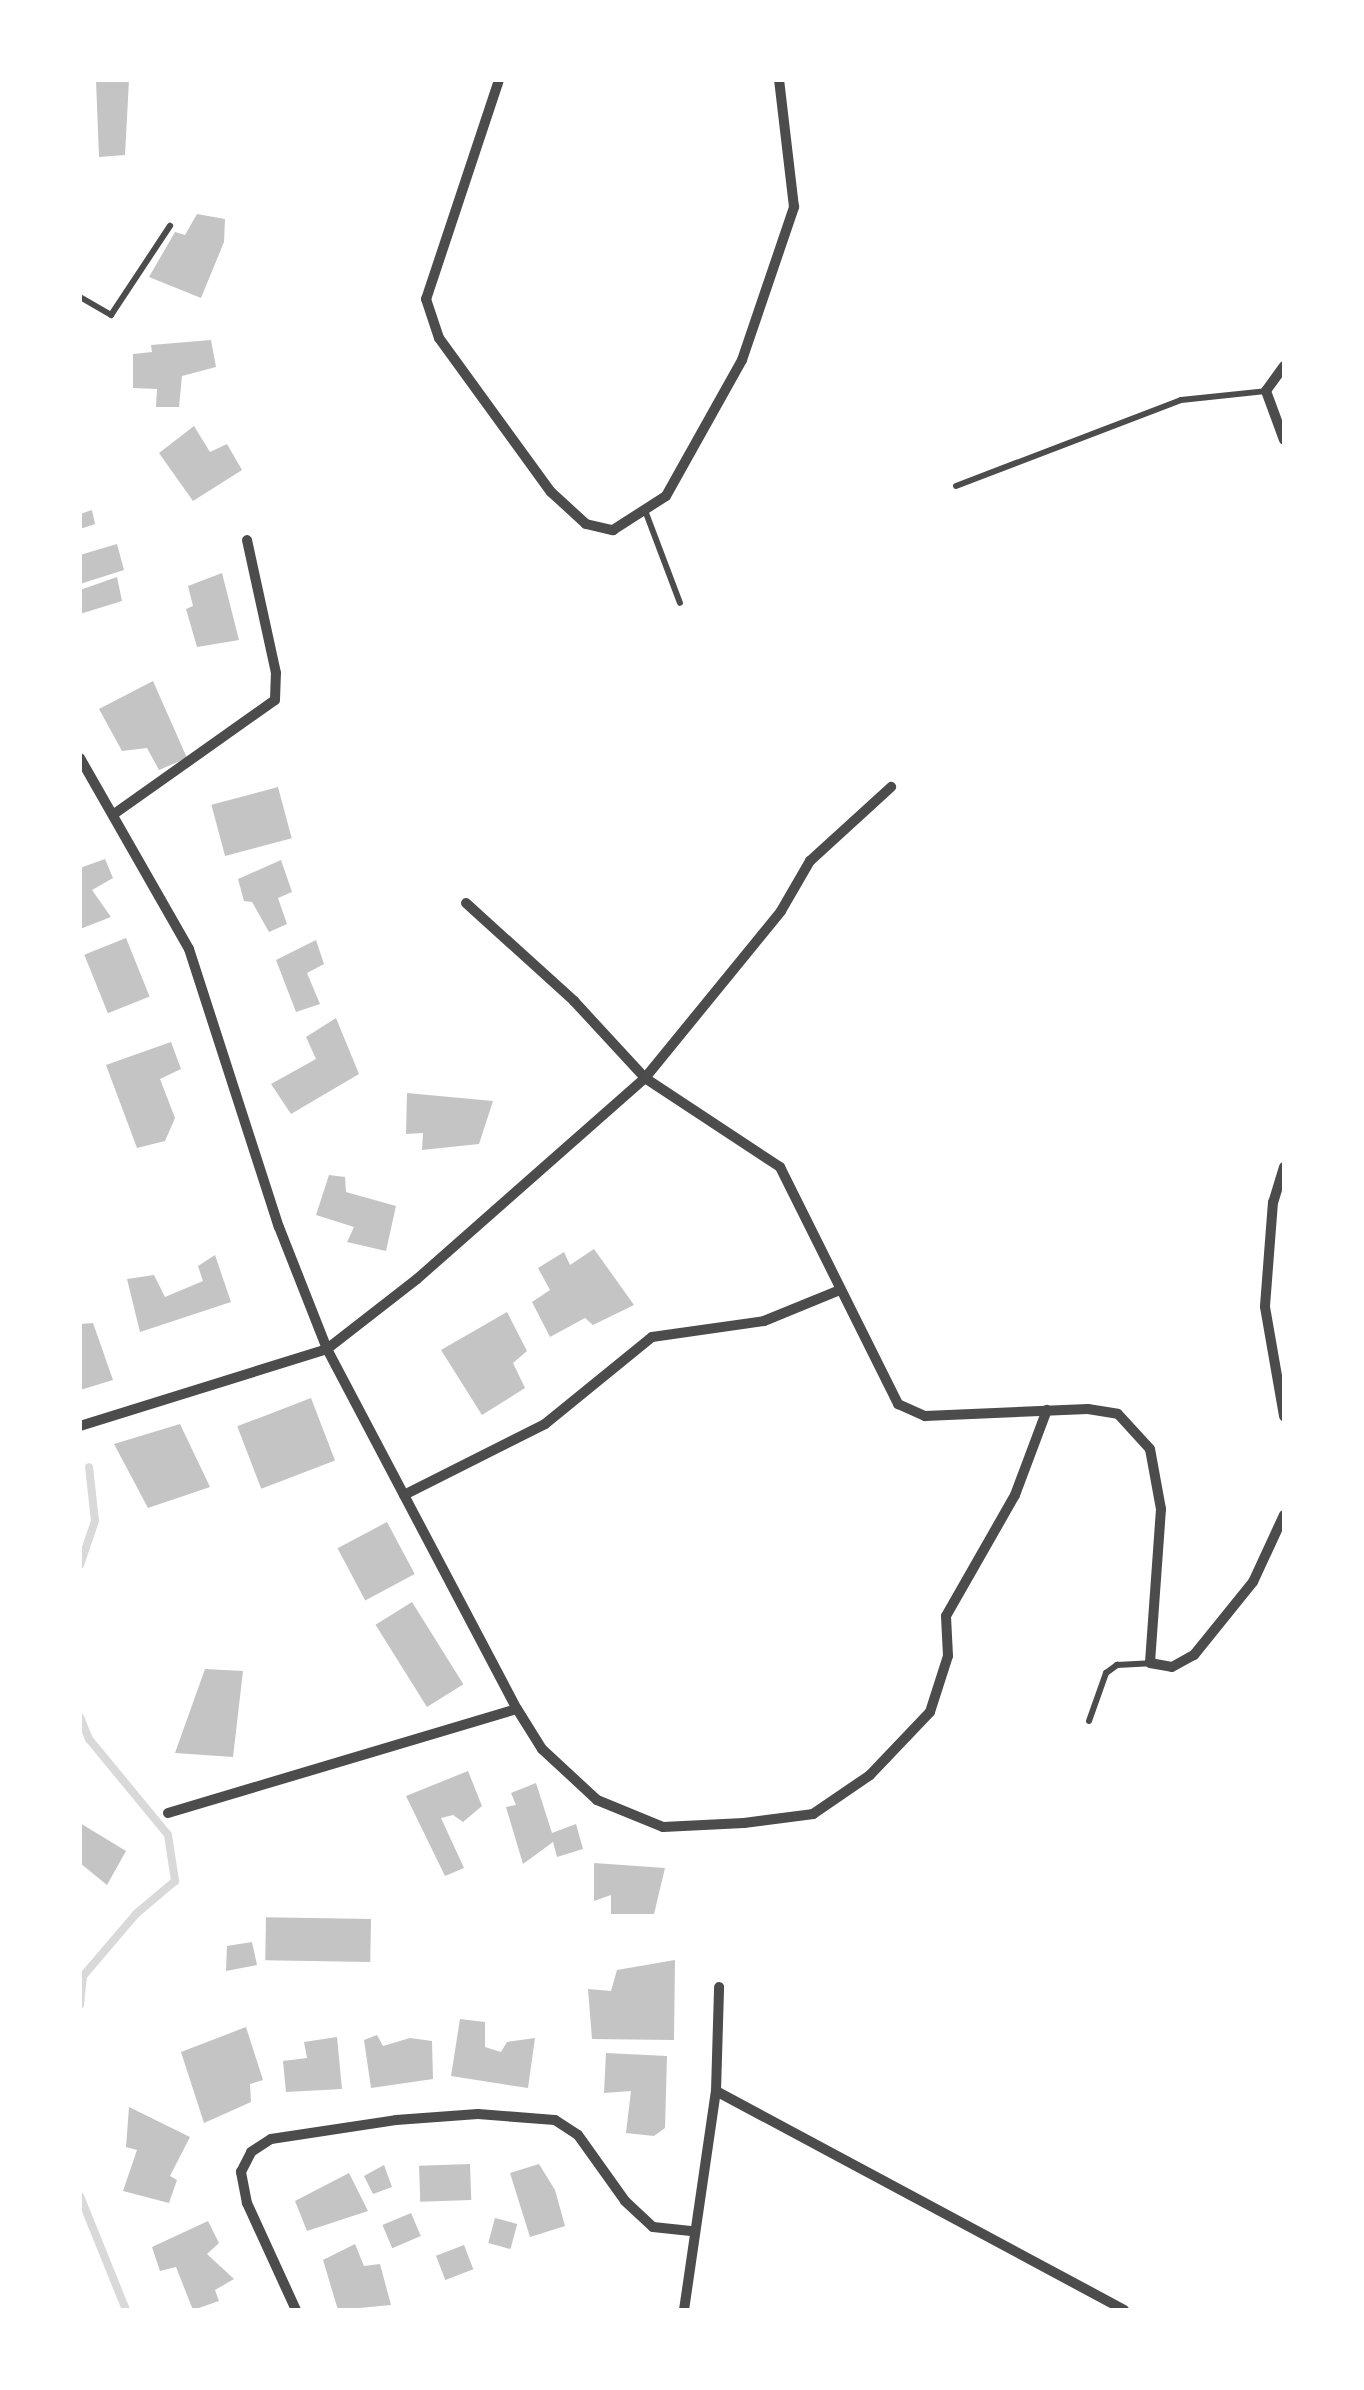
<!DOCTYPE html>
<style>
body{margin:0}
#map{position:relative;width:1364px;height:2390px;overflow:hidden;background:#fff;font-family:"Alegreya Sans",sans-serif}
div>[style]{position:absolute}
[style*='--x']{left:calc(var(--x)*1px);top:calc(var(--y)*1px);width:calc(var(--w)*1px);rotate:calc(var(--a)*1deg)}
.stream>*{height:8px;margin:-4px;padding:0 4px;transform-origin:4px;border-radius:4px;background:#d9d9d9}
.building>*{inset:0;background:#c4c4c4;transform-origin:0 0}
.service>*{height:6px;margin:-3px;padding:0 3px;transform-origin:3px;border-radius:3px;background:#4c4c4c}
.minor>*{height:10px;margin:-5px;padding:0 5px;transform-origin:5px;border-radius:5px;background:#4c4c4c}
span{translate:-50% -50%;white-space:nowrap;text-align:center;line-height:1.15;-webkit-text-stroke:8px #fff;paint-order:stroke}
.frame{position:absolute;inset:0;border:82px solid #fff;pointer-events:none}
</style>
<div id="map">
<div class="stream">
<i style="--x:80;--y:1565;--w:46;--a:-71.2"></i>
<i style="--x:95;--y:1521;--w:54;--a:-96.3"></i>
<i style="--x:80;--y:1717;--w:24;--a:68"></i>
<i style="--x:89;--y:1739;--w:124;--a:50.5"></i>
<i style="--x:168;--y:1835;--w:47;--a:81.3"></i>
<i style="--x:175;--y:1881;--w:51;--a:139.8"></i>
<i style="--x:136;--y:1914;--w:82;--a:130.5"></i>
<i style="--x:83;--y:1976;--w:29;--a:96"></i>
<i style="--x:80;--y:2196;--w:123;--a:68"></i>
</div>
<div class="building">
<i style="clip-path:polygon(96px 80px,129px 80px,125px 155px,99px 157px)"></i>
<i style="clip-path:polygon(197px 214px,225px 219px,224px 242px,201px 298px,149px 277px,175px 232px,185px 235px)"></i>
<i style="clip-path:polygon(211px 340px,216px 367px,182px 376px,179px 407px,156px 407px,157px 389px,133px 388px,133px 354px,152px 352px,151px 345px)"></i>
<i style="clip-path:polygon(194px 426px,210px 452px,227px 444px,242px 470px,193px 501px,159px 453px)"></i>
<i style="clip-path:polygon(92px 510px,95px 524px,80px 529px,80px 514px)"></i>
<i style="clip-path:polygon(117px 544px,124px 570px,80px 584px,80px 555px)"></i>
<i style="clip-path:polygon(222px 573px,239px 640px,197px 647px,186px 609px,193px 606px,188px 586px)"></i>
<i style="clip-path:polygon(117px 577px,122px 601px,80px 614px,80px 590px)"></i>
<i style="clip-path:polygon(153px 681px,187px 758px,159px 770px,147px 748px,122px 751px,99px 709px)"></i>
<i style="left:278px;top:787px;width:53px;height:69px;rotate:75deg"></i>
<i style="clip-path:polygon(105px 859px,113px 878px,92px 890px,111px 917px,80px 929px,80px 868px)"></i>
<i style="clip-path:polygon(281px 860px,292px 892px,278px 898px,287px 924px,269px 932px,252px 902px,244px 901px,238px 879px)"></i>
<i style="left:126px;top:938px;width:63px;height:45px;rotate:68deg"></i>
<i style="clip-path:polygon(316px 940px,324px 964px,307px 973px,320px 1004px,296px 1012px,276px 960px)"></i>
<i style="clip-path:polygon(336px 1018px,359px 1074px,291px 1114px,271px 1084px,316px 1059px,306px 1037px)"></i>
<i style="clip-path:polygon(171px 1042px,181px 1069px,160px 1079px,175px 1118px,165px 1141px,137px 1148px,106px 1065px)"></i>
<i style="clip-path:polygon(407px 1093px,493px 1101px,479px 1144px,422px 1150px,423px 1133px,406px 1134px)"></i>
<i style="clip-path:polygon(329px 1175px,345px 1177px,346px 1192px,396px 1206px,386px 1251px,347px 1242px,354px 1227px,316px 1215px)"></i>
<i style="clip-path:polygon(594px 1249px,634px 1305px,593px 1325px,585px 1318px,550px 1337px,532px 1302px,550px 1290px,538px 1268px,564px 1252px,570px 1265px)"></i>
<i style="clip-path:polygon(215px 1255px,231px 1302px,140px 1332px,127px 1279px,154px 1275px,165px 1297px,203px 1281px,198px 1266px)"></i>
<i style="clip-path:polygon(507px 1312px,527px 1351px,513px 1363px,525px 1388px,482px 1415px,441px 1350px)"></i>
<i style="clip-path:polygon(93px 1323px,113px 1380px,80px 1390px,80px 1324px)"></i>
<i style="left:311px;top:1398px;width:67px;height:79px;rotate:69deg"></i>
<i style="clip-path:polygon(180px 1424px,210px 1487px,148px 1508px,114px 1444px)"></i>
<i style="left:387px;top:1522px;width:59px;height:56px;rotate:62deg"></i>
<i style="left:412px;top:1602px;width:97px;height:43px;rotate:58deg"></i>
<i style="clip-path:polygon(205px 1669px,243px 1671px,233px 1757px,175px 1753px)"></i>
<i style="clip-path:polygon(468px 1771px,482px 1806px,463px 1822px,453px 1815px,441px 1818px,464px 1868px,445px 1876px,406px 1796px)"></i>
<i style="clip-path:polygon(536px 1783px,552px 1833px,576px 1824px,583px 1849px,557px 1857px,553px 1842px,523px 1864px,506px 1807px,516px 1805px,511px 1793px)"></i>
<i style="clip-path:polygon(80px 1823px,126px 1851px,107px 1885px,80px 1863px)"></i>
<i style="clip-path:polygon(594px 1863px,665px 1868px,654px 1914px,611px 1914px,611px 1895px,594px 1901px)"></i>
<i style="left:371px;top:1919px;width:43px;height:105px;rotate:91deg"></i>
<i style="clip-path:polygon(252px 1942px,257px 1965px,226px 1971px,227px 1946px)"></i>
<i style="clip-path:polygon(675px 1960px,674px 2040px,592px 2039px,588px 1989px,611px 1991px,617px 1970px)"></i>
<i style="clip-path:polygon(460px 2019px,485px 2022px,485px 2047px,501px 2052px,507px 2042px,535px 2038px,528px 2088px,451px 2076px)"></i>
<i style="clip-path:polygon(246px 2027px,263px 2080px,250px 2084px,251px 2102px,204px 2123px,181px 2052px)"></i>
<i style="clip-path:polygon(377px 2035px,383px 2046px,410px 2038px,432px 2041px,433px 2079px,371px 2088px,364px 2040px)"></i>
<i style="clip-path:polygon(337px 2037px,342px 2089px,286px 2092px,283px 2061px,307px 2058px,304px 2042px)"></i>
<i style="clip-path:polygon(606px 2053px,667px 2056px,665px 2128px,654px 2136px,626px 2133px,631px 2091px,604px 2093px)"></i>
<i style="clip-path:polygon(129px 2107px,190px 2137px,170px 2176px,177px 2180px,169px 2203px,123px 2191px,137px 2150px,126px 2147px)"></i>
<i style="left:470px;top:2164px;width:36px;height:51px;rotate:88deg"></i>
<i style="clip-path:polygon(539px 2164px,555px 2190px,565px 2226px,530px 2237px,510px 2173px)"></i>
<i style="clip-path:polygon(384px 2165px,392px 2187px,373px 2194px,364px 2176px)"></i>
<i style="clip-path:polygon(349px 2173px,368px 2211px,307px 2231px,295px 2201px)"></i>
<i style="left:411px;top:2213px;width:25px;height:31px;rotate:67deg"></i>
<i style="left:495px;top:2218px;width:23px;height:26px;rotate:15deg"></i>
<i style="clip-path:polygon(208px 2221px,219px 2243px,207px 2254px,234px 2279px,215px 2290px,219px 2301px,193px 2310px,176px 2267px,160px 2271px,152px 2247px)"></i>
<i style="clip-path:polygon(355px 2244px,364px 2266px,380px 2264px,391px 2305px,338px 2310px,323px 2260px)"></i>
<i style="left:464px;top:2245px;width:26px;height:30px;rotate:69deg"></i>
</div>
<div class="service">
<i style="--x:80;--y:297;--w:36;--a:30"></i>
<i style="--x:111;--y:315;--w:107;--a:-56.5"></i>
<i style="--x:956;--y:486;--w:241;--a:-20.9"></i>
<i style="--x:1181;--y:400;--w:85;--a:-6"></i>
<i style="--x:646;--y:513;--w:96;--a:69.3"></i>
<i style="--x:1089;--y:1721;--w:51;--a:-70.5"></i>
<i style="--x:1106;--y:1673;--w:14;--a:-36"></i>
<i style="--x:1117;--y:1665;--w:33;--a:-3"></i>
</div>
<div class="minor">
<i style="--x:499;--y:80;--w:231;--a:108.4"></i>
<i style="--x:426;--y:299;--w:41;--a:71.6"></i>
<i style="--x:439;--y:338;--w:190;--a:54"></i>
<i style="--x:551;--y:492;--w:47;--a:42.4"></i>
<i style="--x:586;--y:524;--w:28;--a:13"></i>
<i style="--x:613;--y:530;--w:63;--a:-32.7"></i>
<i style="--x:666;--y:496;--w:156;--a:-60.8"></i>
<i style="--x:742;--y:360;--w:162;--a:-71.2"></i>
<i style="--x:794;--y:207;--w:128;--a:-96.7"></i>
<i style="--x:1284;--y:366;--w:31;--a:126"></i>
<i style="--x:1266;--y:391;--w:52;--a:69.8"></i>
<i style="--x:80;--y:758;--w:220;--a:60.3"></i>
<i style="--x:189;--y:949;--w:292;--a:72.1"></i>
<i style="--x:279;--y:1227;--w:131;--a:68.5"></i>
<i style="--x:327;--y:1349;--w:407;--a:62.2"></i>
<i style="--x:517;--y:1709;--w:47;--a:58"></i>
<i style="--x:542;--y:1749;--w:75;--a:42.8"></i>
<i style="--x:597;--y:1800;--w:71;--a:22.2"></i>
<i style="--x:663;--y:1827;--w:81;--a:-2.8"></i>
<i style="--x:744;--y:1823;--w:70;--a:-7.4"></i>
<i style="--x:813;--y:1814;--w:69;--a:-34.4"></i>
<i style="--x:870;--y:1775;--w:87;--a:-46.4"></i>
<i style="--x:930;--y:1712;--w:59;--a:-72.2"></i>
<i style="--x:948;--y:1656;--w:40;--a:-92.9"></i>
<i style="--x:946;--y:1616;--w:139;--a:-60.3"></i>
<i style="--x:1015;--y:1495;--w:91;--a:-69.4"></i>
<i style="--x:114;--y:814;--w:197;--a:-35.3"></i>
<i style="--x:275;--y:700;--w:27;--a:-88"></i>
<i style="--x:276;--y:673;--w:136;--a:-102.3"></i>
<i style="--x:466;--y:903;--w:146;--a:42.2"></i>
<i style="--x:574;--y:1001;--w:105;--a:47.3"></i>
<i style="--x:645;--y:1078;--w:162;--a:33.4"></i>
<i style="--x:780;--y:1167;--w:265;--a:63.5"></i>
<i style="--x:898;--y:1404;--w:30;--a:24"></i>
<i style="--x:925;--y:1416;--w:163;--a:-2.5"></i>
<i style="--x:1088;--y:1409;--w:30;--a:9"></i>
<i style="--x:1118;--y:1414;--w:47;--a:47.6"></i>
<i style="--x:1150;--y:1449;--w:61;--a:79.6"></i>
<i style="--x:1161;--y:1509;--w:154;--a:94.1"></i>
<i style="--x:1150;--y:1663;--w:22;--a:10"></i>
<i style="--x:1172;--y:1667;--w:25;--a:-29"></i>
<i style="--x:1194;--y:1655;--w:94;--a:-51.1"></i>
<i style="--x:1253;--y:1582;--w:74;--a:-65.2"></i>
<i style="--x:1284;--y:1167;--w:37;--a:107"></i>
<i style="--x:1273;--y:1202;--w:105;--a:94.4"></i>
<i style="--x:1265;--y:1307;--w:111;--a:80.1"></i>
<i style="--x:80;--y:1426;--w:259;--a:-17.3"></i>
<i style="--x:327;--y:1349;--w:114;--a:-37.9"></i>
<i style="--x:417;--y:1279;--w:304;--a:-41.4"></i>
<i style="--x:645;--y:1078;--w:215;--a:-50.8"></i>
<i style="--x:781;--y:911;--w:58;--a:-59.9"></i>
<i style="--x:810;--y:861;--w:110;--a:-42.4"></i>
<i style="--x:404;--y:1495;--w:158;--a:-26.7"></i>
<i style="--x:545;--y:1424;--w:138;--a:-39.1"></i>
<i style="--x:652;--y:1337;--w:113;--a:-8.1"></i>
<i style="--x:764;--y:1321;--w:79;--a:-22.3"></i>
<i style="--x:168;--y:1813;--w:364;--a:-16.6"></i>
<i style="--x:716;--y:2091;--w:463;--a:28.2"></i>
<i style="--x:296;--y:2310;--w:118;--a:-114.6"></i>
<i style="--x:247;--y:2203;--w:32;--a:-101"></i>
<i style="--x:241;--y:2172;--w:22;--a:-63"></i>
<i style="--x:251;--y:2152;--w:24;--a:-33"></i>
<i style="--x:271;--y:2139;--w:126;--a:-8.6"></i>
<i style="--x:396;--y:2120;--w:82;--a:-4.2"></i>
<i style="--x:478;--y:2114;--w:77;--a:4.5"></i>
<i style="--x:555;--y:2120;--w:27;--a:33"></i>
<i style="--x:578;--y:2135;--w:81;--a:54.5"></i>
<i style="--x:625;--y:2201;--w:38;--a:43"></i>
<i style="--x:653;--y:2227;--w:38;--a:6"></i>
<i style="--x:684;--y:2310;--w:221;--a:-81.7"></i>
<i style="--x:716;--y:2091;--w:104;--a:-88.3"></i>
</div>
<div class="frame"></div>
</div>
